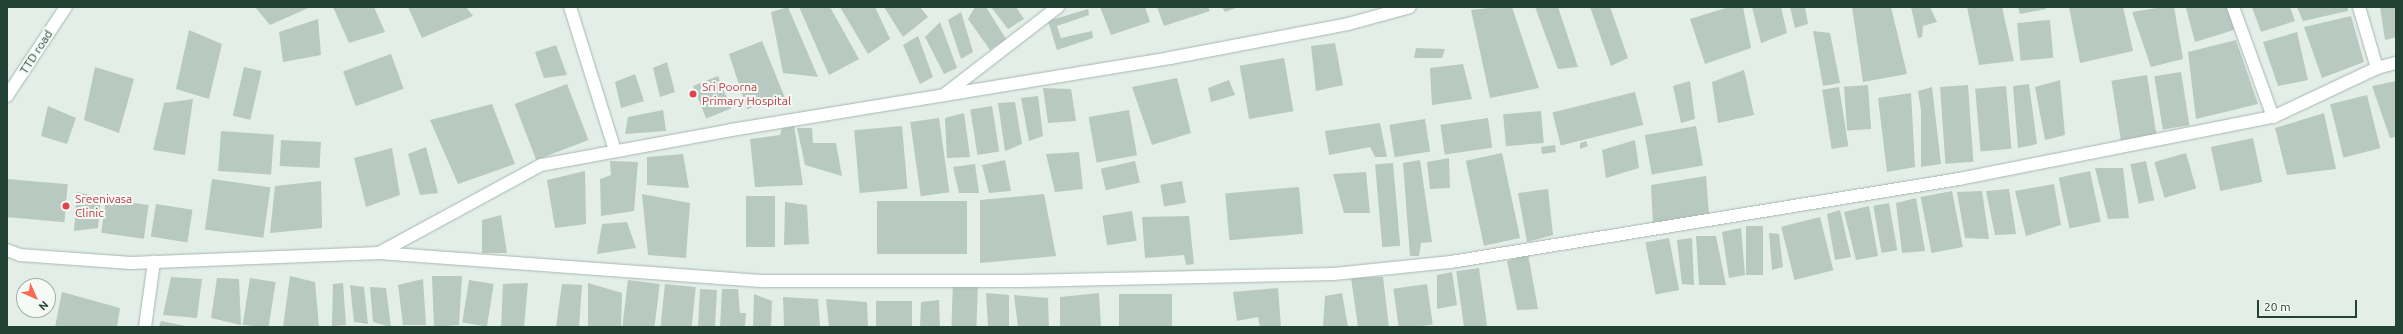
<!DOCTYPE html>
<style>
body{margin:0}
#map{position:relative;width:2403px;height:334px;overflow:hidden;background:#e3eee8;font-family:Ubuntu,sans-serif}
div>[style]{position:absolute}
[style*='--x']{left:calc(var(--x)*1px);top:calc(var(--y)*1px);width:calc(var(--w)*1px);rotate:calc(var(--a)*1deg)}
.building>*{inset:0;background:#b8c9c1;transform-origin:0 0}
.roads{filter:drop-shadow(0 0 1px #a5b7af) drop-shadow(0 0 1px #a5b7af)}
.minor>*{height:12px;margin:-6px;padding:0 6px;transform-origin:6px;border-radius:6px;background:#fff}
.dots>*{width:11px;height:11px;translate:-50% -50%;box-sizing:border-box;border:2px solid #f5faf7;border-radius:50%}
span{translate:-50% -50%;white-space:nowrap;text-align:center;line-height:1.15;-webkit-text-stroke:4px #f5faf7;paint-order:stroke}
.street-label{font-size:12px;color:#214235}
.health-label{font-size:12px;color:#be3a42}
.left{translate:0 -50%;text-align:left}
.frame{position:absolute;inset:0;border:8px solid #214235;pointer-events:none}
.north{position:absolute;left:16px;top:278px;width:40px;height:40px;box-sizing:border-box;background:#f5faf7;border:1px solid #a0b0a9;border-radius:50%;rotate:135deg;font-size:11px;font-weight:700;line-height:16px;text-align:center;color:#214235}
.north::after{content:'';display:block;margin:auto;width:14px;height:18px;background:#fd6852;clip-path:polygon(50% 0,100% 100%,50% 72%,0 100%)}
.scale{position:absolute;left:2257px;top:300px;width:100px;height:18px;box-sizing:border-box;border:2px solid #214235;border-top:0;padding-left:5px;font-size:12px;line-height:14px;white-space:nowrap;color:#214235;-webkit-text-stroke:3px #f5faf7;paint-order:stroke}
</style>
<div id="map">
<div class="building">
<i style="clip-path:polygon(255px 7px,307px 7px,308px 8px,270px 25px)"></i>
<i style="clip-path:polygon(333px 7px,374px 7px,385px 32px,349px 43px)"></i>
<i style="clip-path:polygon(408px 7px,466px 7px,473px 16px,422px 38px)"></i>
<i style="clip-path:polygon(788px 7px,818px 77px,783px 73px,771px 12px)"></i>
<i style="clip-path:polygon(799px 7px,830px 7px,859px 59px,829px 75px)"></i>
<i style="clip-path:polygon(840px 7px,875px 7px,890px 39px,868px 54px)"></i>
<i style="clip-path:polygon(884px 7px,920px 7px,928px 17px,903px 37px)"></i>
<i style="clip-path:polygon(975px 7px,986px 7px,1006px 39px,990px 50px,968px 19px)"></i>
<i style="clip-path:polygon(991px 7px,1016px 7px,1024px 19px,1008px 29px)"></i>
<i style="clip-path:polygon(1100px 7px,1145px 7px,1150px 22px,1111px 35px)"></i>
<i style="clip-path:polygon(1157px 7px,1208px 7px,1210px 11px,1164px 26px)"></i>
<i style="clip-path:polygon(1222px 7px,1238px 7px,1225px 12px)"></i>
<i style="clip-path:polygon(1498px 7px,1512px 7px,1539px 88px,1490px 98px,1471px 10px)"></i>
<i style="clip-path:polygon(1535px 7px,1558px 7px,1578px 67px,1558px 69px)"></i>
<i style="clip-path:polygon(1590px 7px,1610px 7px,1628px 58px,1611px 66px)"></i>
<i style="clip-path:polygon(1729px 7px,1743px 7px,1751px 48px,1705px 64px,1690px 19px)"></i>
<i style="clip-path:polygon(1752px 7px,1781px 7px,1787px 33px,1761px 43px)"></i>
<i style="clip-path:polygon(1790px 7px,1805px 7px,1808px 24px,1795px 28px)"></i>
<i style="clip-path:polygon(1852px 7px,1891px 7px,1907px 74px,1863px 82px)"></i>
<i style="clip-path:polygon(1911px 7px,1930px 7px,1937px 22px,1923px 26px,1922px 37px,1918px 38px)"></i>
<i style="clip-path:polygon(1967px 7px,2002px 7px,2014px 61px,1979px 65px)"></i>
<i style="clip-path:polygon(2018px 7px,2046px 7px,2046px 9px,2020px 14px)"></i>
<i style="clip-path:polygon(2069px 7px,2123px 7px,2133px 51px,2080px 63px)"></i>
<i style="clip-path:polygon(2163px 7px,2174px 7px,2183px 59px,2151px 67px,2132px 12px)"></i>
<i style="clip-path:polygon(2228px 7px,2234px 30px,2195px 42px,2186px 8px)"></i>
<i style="clip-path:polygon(2252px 7px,2290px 7px,2295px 21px,2261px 32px)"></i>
<i style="clip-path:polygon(2297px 7px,2348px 7px,2348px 11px,2303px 21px)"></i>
<i style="clip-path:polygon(2380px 7px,2396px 7px,2396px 37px,2385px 40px)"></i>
<i style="clip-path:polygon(1088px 9px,1089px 15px,1057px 26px,1061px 38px,1092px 31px,1093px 38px,1057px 50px,1048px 21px)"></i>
<i style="clip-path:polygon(961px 12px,973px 52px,961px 59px,948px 20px)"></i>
<i style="clip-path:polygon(2351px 16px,2364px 62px,2322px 78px,2304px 27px)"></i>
<i style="clip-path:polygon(318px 19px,321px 55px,283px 62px,279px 32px)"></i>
<i style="left:2050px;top:20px;width:38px;height:33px;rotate:85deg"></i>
<i style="clip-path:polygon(940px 22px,957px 68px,944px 74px,925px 37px)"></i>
<i style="clip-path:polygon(189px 30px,222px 44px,209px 99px,176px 89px)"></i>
<i style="clip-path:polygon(1813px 31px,1830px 33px,1840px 83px,1823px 86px)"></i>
<i style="clip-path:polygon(2297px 32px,2308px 80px,2278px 86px,2263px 42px)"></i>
<i style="clip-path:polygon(918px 36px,933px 77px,920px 84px,903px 45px)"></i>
<i style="clip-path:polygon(2236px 40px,2258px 104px,2196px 119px,2188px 52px)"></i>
<i style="clip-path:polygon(762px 41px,785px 98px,747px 109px,729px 54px)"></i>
<i style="clip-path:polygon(1335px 43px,1343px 85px,1316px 91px,1311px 46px)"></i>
<i style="clip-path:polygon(556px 45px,567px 75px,544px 78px,535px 52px)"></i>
<i style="clip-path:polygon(1416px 48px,1445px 49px,1442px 58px,1414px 58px)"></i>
<i style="left:391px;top:54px;width:37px;height:51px;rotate:70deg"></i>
<i style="left:1284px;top:58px;width:54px;height:45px;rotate:80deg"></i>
<i style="clip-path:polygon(667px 62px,675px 92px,660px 97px,653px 68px)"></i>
<i style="clip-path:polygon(1463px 64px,1472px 99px,1432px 105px,1430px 68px)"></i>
<i style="clip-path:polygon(95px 67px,134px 79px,119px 133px,84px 120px)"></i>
<i style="left:244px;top:67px;width:18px;height:50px;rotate:13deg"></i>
<i style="clip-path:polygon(1744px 70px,1754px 115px,1718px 123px,1712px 82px)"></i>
<i style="left:2181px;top:72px;width:54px;height:27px;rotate:81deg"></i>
<i style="clip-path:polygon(635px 74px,644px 101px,621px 108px,615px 82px)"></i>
<i style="left:2147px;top:75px;width:61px;height:36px;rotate:81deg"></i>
<i style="left:718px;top:76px;width:35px;height:27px;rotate:68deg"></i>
<i style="clip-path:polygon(1177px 78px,1191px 133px,1152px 145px,1132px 87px)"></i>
<i style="clip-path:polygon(1229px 80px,1235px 95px,1211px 102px,1208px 88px)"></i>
<i style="clip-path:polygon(2060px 80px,2065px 135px,2045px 140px,2035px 87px)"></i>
<i style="clip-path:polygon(1690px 81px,1695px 119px,1681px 123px,1673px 86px)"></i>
<i style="clip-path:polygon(2396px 81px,2396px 137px,2390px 138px,2372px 86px)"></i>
<i style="left:567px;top:84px;width:60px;height:56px;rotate:69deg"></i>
<i style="clip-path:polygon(2029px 84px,2037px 144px,2018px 148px,2013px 86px)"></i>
<i style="left:1868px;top:85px;width:44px;height:24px;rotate:86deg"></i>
<i style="left:1968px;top:85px;width:77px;height:28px;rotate:86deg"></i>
<i style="left:2006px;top:86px;width:63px;height:31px;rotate:85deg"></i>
<i style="left:1839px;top:87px;width:60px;height:17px;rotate:81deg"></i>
<i style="clip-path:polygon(1932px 87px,1941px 164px,1921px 167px,1921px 110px,1918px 91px)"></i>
<i style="clip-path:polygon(1043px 88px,1071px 89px,1076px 121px,1048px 123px)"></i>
<i style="left:1635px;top:92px;width:34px;height:85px;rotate:76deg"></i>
<i style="clip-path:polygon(1911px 93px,1915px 167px,1887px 172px,1878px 98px)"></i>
<i style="left:2367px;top:95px;width:55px;height:38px;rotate:76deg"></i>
<i style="clip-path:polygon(1038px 96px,1043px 136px,1029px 141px,1021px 98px)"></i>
<i style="clip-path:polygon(193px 99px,185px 155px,153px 150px,164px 103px)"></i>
<i style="clip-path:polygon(1015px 102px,1022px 144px,1005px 151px,998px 103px)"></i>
<i style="clip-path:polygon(492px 104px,515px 164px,458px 184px,430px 120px)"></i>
<i style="clip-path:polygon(48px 106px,76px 118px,67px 144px,41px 136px)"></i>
<i style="left:992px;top:106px;width:46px;height:22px;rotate:81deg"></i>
<i style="clip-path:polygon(663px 110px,666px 131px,625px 134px,628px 117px)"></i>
<i style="left:1129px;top:110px;width:46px;height:41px;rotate:80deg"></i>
<i style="left:1541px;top:111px;width:32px;height:38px;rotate:85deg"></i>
<i style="clip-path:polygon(964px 113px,970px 157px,947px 158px,945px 118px)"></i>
<i style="clip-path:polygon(2324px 113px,2336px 169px,2287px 175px,2275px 128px)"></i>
<i style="left:939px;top:118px;width:75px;height:29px;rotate:82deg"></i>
<i style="left:1488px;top:118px;width:30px;height:48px;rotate:82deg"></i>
<i style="left:1425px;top:119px;width:33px;height:36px;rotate:81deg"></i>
<i style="clip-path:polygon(1380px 123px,1387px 157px,1375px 157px,1370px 147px,1329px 155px,1325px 131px)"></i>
<i style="clip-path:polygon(783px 124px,794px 125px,803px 185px,755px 187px,750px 139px,780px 135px)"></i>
<i style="left:902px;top:126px;width:63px;height:48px;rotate:85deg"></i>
<i style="left:1696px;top:126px;width:40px;height:52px;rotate:80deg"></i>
<i style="clip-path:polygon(797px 128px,812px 128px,813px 143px,836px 143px,842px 176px,805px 165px)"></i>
<i style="left:221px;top:131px;width:53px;height:40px;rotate:4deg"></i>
<i style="left:2253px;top:138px;width:45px;height:43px;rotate:78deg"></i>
<i style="left:281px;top:140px;width:40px;height:26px;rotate:3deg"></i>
<i style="clip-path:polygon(1635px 140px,1639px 168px,1606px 178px,1602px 150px)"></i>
<i style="clip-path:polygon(1586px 141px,1588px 146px,1580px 149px,1580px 143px)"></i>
<i style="left:1555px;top:145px;width:7px;height:14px;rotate:82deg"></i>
<i style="clip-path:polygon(426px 147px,438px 193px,420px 195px,408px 154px)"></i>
<i style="clip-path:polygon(392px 148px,400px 195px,366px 207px,354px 158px)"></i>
<i style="clip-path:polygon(1079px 152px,1083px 189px,1055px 192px,1046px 154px)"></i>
<i style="left:1502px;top:153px;width:87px;height:37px;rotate:78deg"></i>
<i style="left:2186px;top:153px;width:37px;height:33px;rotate:74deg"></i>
<i style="clip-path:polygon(683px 154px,689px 188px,647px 185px,647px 157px)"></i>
<i style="clip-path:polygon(1449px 158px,1450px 188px,1430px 189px,1427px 162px)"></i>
<i style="clip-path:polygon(1005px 160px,1011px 191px,989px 193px,982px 165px)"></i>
<i style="clip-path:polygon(1420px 160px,1432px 242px,1421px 243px,1419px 256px,1410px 256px,1403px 163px)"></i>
<i style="clip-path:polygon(610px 161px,638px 162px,634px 211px,601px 216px,600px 179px,611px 175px)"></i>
<i style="left:1135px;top:161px;width:22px;height:35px;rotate:77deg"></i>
<i style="left:2146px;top:161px;width:40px;height:16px;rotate:78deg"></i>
<i style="left:1393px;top:163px;width:83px;height:18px;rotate:85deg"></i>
<i style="clip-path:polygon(975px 164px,979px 193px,959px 193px,953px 167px)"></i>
<i style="clip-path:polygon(2095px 168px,2123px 168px,2129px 218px,2108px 219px)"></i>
<i style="clip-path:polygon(585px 171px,586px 224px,555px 228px,547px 180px)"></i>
<i style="left:2090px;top:171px;width:52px;height:32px;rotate:78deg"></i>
<i style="clip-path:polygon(1366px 172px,1370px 213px,1344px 213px,1333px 174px)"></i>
<i style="clip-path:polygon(1706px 176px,1709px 214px,1653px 226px,1651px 185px)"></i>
<i style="left:7px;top:179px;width:61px;height:38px;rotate:5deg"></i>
<i style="left:212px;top:179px;width:59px;height:51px;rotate:8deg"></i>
<i style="clip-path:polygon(321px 181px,322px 228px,270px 233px,275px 186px)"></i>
<i style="left:1182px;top:181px;width:22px;height:22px;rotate:80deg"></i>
<i style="clip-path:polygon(2054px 184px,2061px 225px,2026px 236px,2015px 191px)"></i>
<i style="left:1299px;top:187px;width:47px;height:74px;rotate:85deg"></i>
<i style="clip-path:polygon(1548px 189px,1553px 235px,1527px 242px,1518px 193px)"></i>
<i style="clip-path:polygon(2009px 189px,2016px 234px,1995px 235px,1986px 191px)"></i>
<i style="left:1952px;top:191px;width:57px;height:32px;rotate:79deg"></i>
<i style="clip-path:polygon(1982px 191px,1989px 239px,1965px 238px,1957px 192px)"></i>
<i style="clip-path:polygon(77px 192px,101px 198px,98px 228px,74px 231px)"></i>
<i style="clip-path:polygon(642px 194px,690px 203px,686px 258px,648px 255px)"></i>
<i style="clip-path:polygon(1044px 194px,1056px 256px,980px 263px,980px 200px)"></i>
<i style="left:746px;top:196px;width:29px;height:51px"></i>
<i style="clip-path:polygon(1916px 198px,1925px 251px,1902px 253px,1896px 203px)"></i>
<i style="left:106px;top:199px;width:43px;height:34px;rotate:8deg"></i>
<i style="left:967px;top:201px;width:53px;height:90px;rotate:90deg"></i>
<i style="clip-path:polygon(785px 202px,807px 205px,809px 244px,784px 245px)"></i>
<i style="left:1889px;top:203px;width:48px;height:16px;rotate:80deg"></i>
<i style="left:156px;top:204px;width:37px;height:33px;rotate:9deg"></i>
<i style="clip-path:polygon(1869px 206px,1878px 256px,1856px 260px,1844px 212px)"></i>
<i style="clip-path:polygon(1840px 210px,1851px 257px,1835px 260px,1827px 214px)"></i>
<i style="left:1132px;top:211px;width:30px;height:30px;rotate:81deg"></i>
<i style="clip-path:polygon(501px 215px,507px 253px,482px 253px,482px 220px)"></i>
<i style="clip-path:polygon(1189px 216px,1194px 264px,1186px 265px,1184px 255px,1145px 258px,1142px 217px)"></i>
<i style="left:1820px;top:217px;width:55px;height:40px;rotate:76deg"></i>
<i style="clip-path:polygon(627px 222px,636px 248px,597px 254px,602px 224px)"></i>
<i style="left:1746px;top:226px;width:17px;height:49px"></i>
<i style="clip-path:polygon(1741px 228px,1745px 275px,1729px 278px,1722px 232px)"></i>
<i style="clip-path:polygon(1769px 233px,1779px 234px,1783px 267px,1772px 270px)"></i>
<i style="clip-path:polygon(1696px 236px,1716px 236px,1726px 285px,1699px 285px)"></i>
<i style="left:1669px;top:238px;width:53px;height:24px;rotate:79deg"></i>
<i style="clip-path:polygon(1692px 238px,1694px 285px,1682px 284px,1677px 240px)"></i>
<i style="clip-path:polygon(1528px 254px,1538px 309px,1517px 310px,1507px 261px)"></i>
<i style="left:1479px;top:268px;width:58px;height:23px;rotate:82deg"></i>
<i style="clip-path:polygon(1452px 272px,1457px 305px,1437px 309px,1437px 275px)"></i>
<i style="clip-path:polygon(290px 276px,315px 282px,319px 327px,283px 327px)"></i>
<i style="clip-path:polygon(432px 276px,462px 276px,459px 325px,434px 327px)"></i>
<i style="clip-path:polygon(171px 277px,202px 279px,197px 318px,163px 315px)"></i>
<i style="clip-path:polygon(1383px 277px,1389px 327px,1358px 327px,1351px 278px)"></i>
<i style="clip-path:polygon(217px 278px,239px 279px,241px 325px,211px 318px)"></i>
<i style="left:250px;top:278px;width:26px;height:47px;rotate:9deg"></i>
<i style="clip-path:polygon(423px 279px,426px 325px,403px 325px,398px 285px)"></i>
<i style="left:469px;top:280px;width:25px;height:43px;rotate:9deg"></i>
<i style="left:628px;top:280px;width:32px;height:47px;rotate:7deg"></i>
<i style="left:953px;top:281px;width:25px;height:46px;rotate:2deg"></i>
<i style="clip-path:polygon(343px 283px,346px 325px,332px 326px,333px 284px)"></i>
<i style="clip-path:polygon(528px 283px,524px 327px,501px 327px,503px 284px)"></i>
<i style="clip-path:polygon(588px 283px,622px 293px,621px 327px,588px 327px)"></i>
<i style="clip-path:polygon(562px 284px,582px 285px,579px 327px,556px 327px)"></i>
<i style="left:665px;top:284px;width:31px;height:43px;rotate:6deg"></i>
<i style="left:1427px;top:284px;width:41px;height:34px;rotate:82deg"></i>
<i style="clip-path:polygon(350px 285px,364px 287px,368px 324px,354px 322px)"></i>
<i style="clip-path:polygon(370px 287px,386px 288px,391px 327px,373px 322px)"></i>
<i style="clip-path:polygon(1278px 288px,1281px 327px,1260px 327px,1258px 317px,1237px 321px,1233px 292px)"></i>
<i style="left:700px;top:289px;width:17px;height:38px;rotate:3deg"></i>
<i style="clip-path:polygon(722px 289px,738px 289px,740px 313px,746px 313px,745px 327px,720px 327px)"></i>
<i style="clip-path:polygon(62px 292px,120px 308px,117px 327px,55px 327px)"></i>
<i style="clip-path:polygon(986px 293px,1009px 295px,1009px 327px,988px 327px)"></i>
<i style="clip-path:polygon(1099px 293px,1101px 327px,1060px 327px,1060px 297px)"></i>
<i style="clip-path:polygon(1342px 293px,1348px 327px,1323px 327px,1325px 296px)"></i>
<i style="clip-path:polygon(754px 294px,772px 301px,771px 327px,753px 327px)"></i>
<i style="left:1119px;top:294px;width:53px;height:33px"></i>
<i style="clip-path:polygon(1014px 295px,1048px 298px,1049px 327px,1018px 327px)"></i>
<i style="clip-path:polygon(783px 297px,818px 299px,820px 327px,784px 327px)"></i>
<i style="clip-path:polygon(826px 299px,867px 302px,868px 327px,829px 327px)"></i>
<i style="clip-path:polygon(939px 300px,940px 327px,920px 327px,921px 302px)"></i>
<i style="left:912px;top:301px;width:26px;height:36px;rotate:90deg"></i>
<i style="clip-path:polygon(161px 321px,186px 326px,185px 327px,159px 327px)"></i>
</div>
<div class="roads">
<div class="minor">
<i style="--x:570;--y:7;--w:151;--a:72.6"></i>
<i style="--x:2233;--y:7;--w:117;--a:70"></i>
<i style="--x:2359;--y:7;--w:64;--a:73.6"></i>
<i style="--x:945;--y:94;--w:143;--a:-37.6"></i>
<i style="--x:7;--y:96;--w:107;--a:-56.5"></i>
<i style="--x:7;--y:250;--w:14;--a:21"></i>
<i style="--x:20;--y:255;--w:111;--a:4.1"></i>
<i style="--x:131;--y:263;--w:248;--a:-2.3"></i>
<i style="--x:379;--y:253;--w:184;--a:-28.5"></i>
<i style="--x:541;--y:165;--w:193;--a:-10.4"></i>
<i style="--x:731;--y:130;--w:445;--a:-9.3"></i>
<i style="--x:1170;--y:58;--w:181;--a:-10.8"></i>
<i style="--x:1348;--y:24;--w:64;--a:-15.3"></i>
<i style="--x:379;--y:253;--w:386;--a:4.2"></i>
<i style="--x:764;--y:281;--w:257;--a:0"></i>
<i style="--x:1021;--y:281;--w:313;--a:-1.3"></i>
<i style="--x:1334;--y:274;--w:118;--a:-5.9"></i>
<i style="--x:1451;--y:262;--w:515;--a:-9.28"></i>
<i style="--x:1959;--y:179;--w:320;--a:-11.2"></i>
<i style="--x:2273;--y:117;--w:115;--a:-25.2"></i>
<i style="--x:2377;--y:68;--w:20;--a:-15"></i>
<i style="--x:145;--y:327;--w:66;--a:-82.1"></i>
</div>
</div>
<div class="dots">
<i style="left:693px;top:94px;background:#e0444e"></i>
<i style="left:66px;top:206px;background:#e0444e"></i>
</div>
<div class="street-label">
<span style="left:36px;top:52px;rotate:-57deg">TTD road</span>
</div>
<div class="health-label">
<span class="left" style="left:702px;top:94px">Sri Poorna<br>Primary Hospital</span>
<span class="left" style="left:75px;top:206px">Sreenivasa<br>Clinic</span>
</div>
<div class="frame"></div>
<div class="north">N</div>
<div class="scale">20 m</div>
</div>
